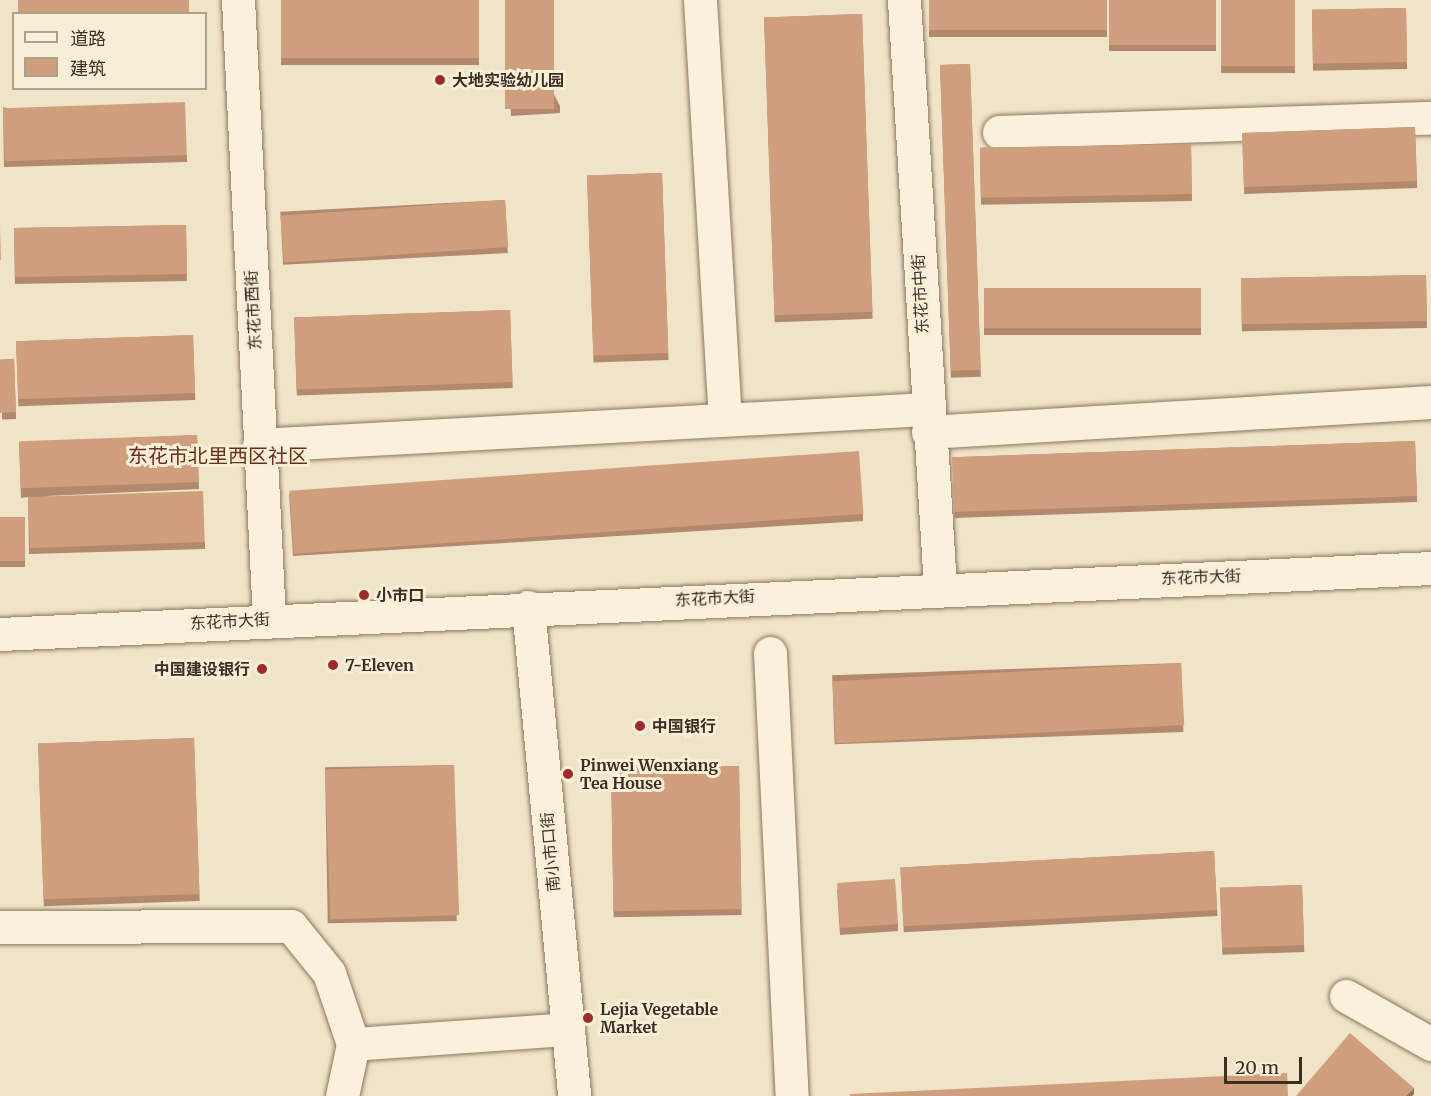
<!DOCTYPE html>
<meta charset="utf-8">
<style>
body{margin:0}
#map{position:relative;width:1431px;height:1096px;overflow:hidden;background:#f0e4c8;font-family:Merriweather,"Noto Sans SC",serif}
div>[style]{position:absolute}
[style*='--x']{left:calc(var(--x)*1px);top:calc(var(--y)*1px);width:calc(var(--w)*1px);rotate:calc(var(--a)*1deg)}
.roads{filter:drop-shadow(0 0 2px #8d765c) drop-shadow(0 0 2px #8d765c)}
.minor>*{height:33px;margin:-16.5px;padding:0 16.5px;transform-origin:16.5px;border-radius:16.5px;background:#faf1dc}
.wall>*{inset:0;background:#b2896c;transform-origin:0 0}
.shaded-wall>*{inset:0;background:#916f58}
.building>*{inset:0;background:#cf9f7d;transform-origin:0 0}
.dots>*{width:16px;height:16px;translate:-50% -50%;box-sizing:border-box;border:3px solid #f7eed8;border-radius:50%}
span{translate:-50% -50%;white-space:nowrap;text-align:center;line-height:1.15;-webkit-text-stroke:6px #f7eed8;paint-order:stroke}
.poi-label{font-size:16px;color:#3d2e20;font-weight:700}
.left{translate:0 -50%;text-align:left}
.right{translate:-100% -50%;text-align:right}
.street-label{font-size:16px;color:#3d2e20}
.quarter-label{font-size:20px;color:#6b2e1e}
.legend{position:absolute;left:12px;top:12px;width:195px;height:78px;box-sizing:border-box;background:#f7eed8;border:2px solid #ada18e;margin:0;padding:8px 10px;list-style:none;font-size:18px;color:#3d2e20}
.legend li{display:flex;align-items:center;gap:12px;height:30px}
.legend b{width:30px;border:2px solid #ada18e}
.scale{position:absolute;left:1224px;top:1057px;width:78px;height:27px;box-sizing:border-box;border:3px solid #3d2e20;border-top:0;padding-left:8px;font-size:18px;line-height:21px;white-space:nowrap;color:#3d2e20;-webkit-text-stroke:4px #f7eed8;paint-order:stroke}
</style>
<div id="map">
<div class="roads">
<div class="minor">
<i style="--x:238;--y:0;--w:620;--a:87.13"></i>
<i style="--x:700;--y:0;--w:420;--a:86.6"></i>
<i style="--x:904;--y:0;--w:588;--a:86.49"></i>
<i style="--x:999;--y:132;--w:432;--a:-1.9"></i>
<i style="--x:928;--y:432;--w:504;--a:-3.41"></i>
<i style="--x:259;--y:445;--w:668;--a:-3.09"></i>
<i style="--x:528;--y:607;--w:491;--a:84.6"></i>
<i style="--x:0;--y:634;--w:1433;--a:-2.64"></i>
<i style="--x:770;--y:653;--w:444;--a:87.2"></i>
<i style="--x:0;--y:927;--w:291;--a:-0.2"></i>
<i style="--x:291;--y:926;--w:60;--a:51"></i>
<i style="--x:329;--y:973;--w:75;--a:71.3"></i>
<i style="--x:353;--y:1044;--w:53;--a:101.9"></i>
<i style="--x:1346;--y:996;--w:98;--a:29.5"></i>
<i style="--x:353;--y:1044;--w:215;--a:-4"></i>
</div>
</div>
<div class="wall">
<i style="left:281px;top:0;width:198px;height:65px"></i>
<i style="clip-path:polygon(505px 0,560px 106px,560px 113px,511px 116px)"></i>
<i style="left:929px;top:0;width:178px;height:37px"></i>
<i style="left:1109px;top:0;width:107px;height:51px"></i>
<i style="left:1221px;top:0;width:74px;height:73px"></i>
<i style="left:1406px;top:8px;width:61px;height:94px;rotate:89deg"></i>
<i style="left:862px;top:14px;width:305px;height:98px;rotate:88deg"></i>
<i style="left:970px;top:64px;width:313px;height:30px;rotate:88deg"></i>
<i style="clip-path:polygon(3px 107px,187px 155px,187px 162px,4px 167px)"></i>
<i style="left:1415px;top:127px;width:61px;height:173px;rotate:88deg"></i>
<i style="left:1191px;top:144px;width:57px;height:211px;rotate:89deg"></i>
<i style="left:662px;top:173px;width:187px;height:75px;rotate:88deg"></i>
<i style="left:505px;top:200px;width:53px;height:225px;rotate:87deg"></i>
<i style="left:186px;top:225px;width:56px;height:172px;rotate:89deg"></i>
<i style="left:1426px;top:275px;width:53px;height:185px;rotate:89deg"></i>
<i style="left:1201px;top:288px;width:47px;height:217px;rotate:90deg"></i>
<i style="left:510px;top:310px;width:78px;height:216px;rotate:88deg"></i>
<i style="left:193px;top:335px;width:65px;height:177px;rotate:88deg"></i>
<i style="left:14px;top:359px;width:60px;height:14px;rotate:88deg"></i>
<i style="clip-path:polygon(197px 435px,199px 489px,46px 496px,205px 542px,205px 549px,29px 554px,28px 497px,21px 498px,19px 443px)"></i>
<i style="left:1415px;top:441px;width:61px;height:463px;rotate:88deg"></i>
<i style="clip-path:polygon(289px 494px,863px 514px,863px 521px,293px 556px)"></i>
<i style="left:25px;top:517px;width:50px;height:25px;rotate:90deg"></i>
<i style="left:1181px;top:663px;width:69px;height:349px;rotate:88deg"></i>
<i style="left:194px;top:738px;width:163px;height:156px;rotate:88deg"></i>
<i style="left:454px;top:765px;width:156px;height:129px;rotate:89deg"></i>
<i style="left:739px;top:766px;width:149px;height:128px;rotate:89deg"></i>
<i style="left:1214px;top:851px;width:65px;height:314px;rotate:87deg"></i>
<i style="left:1302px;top:885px;width:67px;height:82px;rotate:88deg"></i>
<i style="clip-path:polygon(837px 889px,898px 924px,898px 931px,840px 935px)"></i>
</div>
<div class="shaded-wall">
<i style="clip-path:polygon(1414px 1088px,1414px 1094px,1412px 1096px,1406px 1096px)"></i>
</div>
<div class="building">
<i style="left:18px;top:0;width:171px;height:14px"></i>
<i style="left:281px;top:0;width:198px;height:58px"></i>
<i style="left:505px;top:0;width:49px;height:109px"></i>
<i style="left:929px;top:0;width:178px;height:30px"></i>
<i style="left:1109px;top:0;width:107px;height:45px"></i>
<i style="left:1221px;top:0;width:74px;height:66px"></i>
<i style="left:1406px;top:8px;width:54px;height:94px;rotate:89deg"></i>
<i style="left:862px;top:14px;width:298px;height:98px;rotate:88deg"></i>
<i style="left:970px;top:64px;width:306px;height:30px;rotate:88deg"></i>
<i style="left:185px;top:102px;width:53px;height:182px;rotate:88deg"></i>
<i style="left:1415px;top:127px;width:54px;height:173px;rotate:88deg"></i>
<i style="left:1191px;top:144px;width:50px;height:211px;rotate:89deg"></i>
<i style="left:662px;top:173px;width:180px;height:75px;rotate:88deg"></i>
<i style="left:505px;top:200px;width:47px;height:225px;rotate:86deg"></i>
<i style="left:186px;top:225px;width:49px;height:172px;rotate:89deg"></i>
<i style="clip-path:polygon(0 226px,1px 260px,0 260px)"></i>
<i style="left:1426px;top:275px;width:46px;height:185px;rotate:89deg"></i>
<i style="left:1201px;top:288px;width:40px;height:217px;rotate:90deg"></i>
<i style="left:510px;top:310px;width:72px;height:216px;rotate:88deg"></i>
<i style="left:193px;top:335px;width:58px;height:177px;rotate:88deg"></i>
<i style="clip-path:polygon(14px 359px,16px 412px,0 413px,0 360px)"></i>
<i style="left:197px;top:435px;width:47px;height:178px;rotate:88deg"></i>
<i style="left:1415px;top:441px;width:55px;height:463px;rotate:88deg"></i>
<i style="left:859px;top:451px;width:63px;height:571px;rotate:86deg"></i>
<i style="left:203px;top:491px;width:51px;height:175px;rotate:88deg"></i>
<i style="left:25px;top:517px;width:44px;height:25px;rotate:90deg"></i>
<i style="left:1181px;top:663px;width:62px;height:349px;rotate:87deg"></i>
<i style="left:194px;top:738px;width:156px;height:156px;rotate:88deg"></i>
<i style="left:454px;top:765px;width:150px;height:129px;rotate:88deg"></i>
<i style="left:739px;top:766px;width:143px;height:128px;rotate:89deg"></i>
<i style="left:1214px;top:851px;width:59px;height:314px;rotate:87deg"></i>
<i style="left:895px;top:879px;width:45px;height:58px;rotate:86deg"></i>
<i style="left:1302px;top:885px;width:60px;height:82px;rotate:88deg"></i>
<i style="clip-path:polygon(1350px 1033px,1414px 1088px,1406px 1096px,1296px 1096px)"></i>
<i style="clip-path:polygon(1287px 1073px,1288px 1096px,850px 1096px,850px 1094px)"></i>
</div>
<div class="dots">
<i style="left:440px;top:80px;background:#9e2a2b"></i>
<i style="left:364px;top:595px;background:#9e2a2b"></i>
<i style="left:333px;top:665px;background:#9e2a2b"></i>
<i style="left:262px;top:669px;background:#9e2a2b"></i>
<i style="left:640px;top:726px;background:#9e2a2b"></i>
<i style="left:568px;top:774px;background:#9e2a2b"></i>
<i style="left:588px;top:1018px;background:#9e2a2b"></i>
</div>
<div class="poi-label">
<span class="left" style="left:452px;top:80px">大地实验幼儿园</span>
<span class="left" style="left:376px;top:595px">小市口</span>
<span class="left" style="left:345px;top:665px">7-Eleven</span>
<span class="right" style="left:250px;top:669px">中国建设银行</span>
<span class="left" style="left:652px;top:726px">中国银行</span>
<span class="left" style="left:580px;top:774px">Pinwei Wenxiang<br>Tea House</span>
<span class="left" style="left:600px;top:1018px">Lejia Vegetable<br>Market</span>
</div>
<div class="street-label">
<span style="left:920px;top:294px;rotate:-93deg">东花市中街</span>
<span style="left:253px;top:310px;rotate:-93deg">东花市西街</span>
<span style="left:1201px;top:577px;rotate:-2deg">东花市大街</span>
<span style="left:715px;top:598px;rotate:-3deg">东花市大街</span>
<span style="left:230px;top:621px;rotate:-3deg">东花市大街</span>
<span style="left:550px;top:852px;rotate:-95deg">南小市口街</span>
</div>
<div class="quarter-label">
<span style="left:218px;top:455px">东花市北里西区社区</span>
</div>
<ul class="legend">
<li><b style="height:8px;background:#faf1dc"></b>道路</li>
<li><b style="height:16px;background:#cf9f7d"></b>建筑</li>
</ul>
<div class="scale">20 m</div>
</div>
